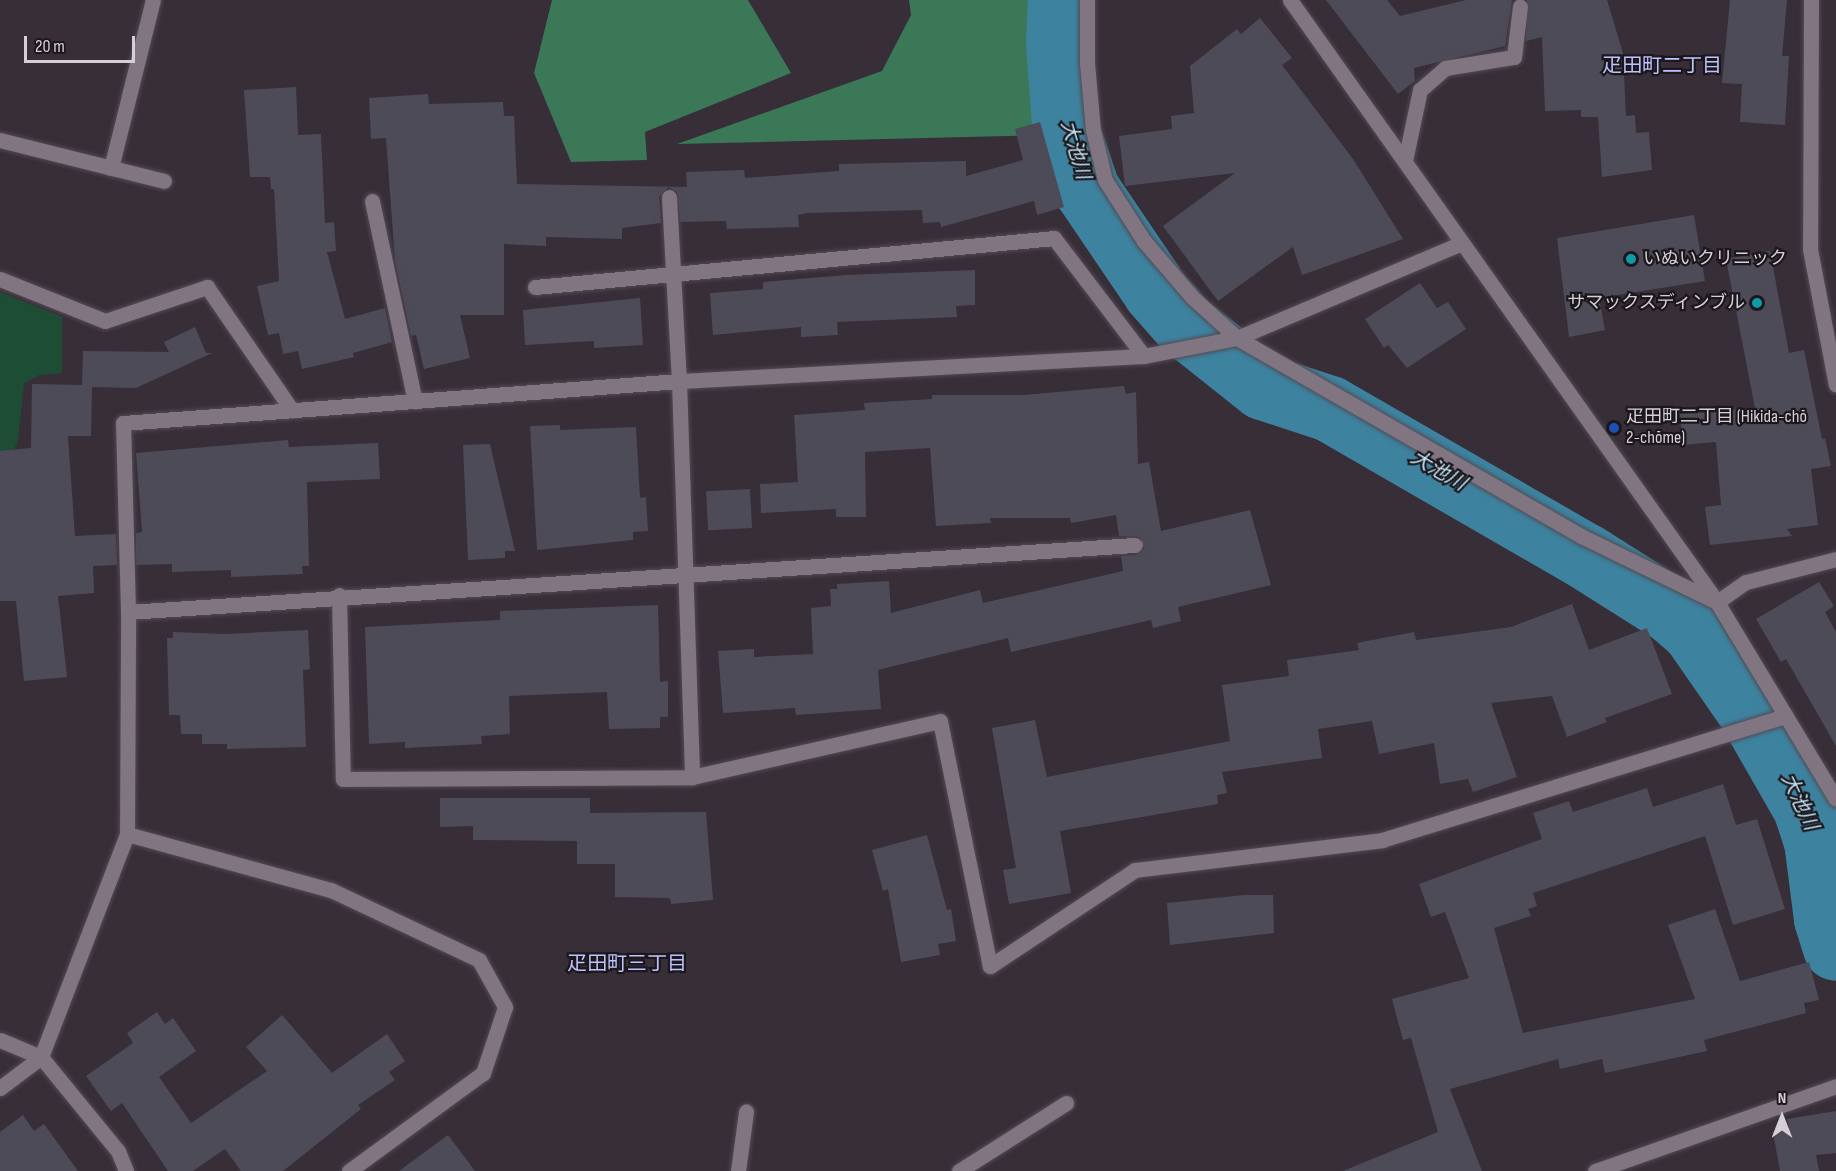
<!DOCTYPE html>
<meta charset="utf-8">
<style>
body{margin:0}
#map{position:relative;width:1836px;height:1171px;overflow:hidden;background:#372e38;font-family:"Sofia Sans Condensed","Noto Sans JP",sans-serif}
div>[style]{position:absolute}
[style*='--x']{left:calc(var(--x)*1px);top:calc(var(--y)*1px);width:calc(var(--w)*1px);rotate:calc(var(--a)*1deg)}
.green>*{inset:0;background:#1d4e35}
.forest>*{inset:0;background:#3b7858}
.river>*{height:66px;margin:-33px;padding:0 33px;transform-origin:33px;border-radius:33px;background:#3d83a0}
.building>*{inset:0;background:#4d4b58;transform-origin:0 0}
.roads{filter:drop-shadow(0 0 2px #524a52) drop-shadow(0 0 2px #524a52)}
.minor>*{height:15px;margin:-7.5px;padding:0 7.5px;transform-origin:7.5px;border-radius:7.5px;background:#807581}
.dots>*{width:16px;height:16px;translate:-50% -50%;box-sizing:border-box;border:3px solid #1c171c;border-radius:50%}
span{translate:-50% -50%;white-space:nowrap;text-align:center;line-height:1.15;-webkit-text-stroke:4.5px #1c171c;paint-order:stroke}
.poi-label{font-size:18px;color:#d6d0d6}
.left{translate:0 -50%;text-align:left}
.right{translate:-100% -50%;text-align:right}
.neighbourhood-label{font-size:20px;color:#bdc3fc}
.water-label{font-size:20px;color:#bfe3f4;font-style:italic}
.north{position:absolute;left:1752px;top:1087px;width:60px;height:60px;-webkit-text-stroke:4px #1c171c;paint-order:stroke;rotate:0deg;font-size:16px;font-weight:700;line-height:24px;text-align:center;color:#d6d0d6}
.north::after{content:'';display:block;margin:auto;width:21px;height:27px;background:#d6d0d6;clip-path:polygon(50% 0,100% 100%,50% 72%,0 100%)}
.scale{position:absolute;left:24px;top:36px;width:111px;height:27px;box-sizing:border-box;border:3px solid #d6d0d6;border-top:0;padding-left:8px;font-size:18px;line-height:21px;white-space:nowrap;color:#d6d0d6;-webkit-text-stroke:4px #1c171c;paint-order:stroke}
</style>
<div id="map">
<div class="green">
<i style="clip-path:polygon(0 292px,62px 317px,62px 373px,39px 375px,24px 383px,18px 441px,0 478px)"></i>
</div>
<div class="forest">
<i style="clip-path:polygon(552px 0,748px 0,791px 73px,645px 132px,647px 160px,571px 162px,534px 73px)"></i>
<i style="clip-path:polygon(909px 0,1045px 0,1050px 135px,677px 144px,882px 71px,911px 15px)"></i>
</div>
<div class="river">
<i style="--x:1061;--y:0;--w:43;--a:92.7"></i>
<i style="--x:1059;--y:43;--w:81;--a:85.8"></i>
<i style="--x:1065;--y:124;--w:70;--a:71.6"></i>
<i style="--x:1087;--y:190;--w:123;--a:55.9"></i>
<i style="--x:1156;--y:292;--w:44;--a:48.7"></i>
<i style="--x:1185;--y:325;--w:100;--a:38.5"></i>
<i style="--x:1263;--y:387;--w:71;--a:18.2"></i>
<i style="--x:1330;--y:409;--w:294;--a:30"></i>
<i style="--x:1585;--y:556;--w:103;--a:32.3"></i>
<i style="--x:1672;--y:611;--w:29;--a:41"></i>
<i style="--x:1694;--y:630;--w:100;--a:55.2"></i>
<i style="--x:1751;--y:712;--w:111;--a:60.2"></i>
<i style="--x:1806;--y:808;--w:35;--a:72"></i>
<i style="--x:1817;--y:841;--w:79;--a:82.7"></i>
<i style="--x:1827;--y:919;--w:30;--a:73"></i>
</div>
<div class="building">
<i style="clip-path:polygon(1326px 0,1387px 0,1400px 16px,1466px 0,1512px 0,1505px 46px,1414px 68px,1415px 81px,1398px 94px)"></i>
<i style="clip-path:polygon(1527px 0,1607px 0,1623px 53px,1626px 116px,1635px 115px,1636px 133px,1649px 132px,1652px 170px,1602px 177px,1598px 117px,1581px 117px,1581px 110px,1545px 111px,1542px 37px,1526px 41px)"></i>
<i style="clip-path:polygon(1730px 0,1787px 0,1782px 56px,1789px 56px,1785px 125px,1740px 122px,1742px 84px,1722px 83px)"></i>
<i style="clip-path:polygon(1260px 18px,1292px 58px,1282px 65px,1353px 159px,1403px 239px,1302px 275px,1293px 247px,1218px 301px,1163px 226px,1235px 173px,1125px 186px,1119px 136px,1172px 129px,1171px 116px,1194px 113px,1190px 66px,1237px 29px,1241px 34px)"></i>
<i style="clip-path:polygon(296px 87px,298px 135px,321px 134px,325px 223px,334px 222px,336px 251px,327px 252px,345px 319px,385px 308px,392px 342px,353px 353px,354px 357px,302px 369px,298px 351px,283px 354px,279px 333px,268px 335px,257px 286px,279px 281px,274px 189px,271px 189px,270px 177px,250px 177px,244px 90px)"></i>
<i style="clip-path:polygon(428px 94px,429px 104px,503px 102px,504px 116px,514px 116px,517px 184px,687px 187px,686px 172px,744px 170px,745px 178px,839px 171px,839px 164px,966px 161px,966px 176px,1023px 160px,1015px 129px,1040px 122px,1064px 207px,1037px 215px,1034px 201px,941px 227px,940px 222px,923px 223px,922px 210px,807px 213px,798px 215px,799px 227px,727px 229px,726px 221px,680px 222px,677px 192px,668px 187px,659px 197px,661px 223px,622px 228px,622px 239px,546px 237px,546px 246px,504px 244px,504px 315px,460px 315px,470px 358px,424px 369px,416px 335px,411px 336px,395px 261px,386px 138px,371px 139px,369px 98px)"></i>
<i style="clip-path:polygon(1694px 215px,1705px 281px,1599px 298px,1605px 330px,1569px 337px,1557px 238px)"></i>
<i style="clip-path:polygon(1770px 251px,1789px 353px,1804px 350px,1822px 439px,1825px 438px,1831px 466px,1811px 469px,1818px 525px,1787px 529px,1792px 536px,1710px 545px,1705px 507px,1721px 505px,1716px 442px,1683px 445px,1680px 414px,1755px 408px,1726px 259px)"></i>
<i style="clip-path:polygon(975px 270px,975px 305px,956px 306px,957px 317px,837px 322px,838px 335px,801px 337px,801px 327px,713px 335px,710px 293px,763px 289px,763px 282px,846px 275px)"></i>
<i style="clip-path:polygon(1420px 283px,1437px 308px,1448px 302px,1466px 329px,1407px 368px,1388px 345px,1384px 348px,1365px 319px)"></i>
<i style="clip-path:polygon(640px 298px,643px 345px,594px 348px,594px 341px,525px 345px,523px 310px)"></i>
<i style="clip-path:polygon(195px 327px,206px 353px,212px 353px,136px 388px,92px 387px,91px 436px,68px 436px,75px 536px,116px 534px,117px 565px,93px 566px,94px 593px,58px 596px,67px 677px,24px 681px,16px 601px,0 601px,0 451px,31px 448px,32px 384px,82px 385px,83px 351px,169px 352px,164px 342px)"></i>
<i style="clip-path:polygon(1124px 386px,1126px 394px,1136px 392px,1138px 464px,1149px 462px,1161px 531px,1250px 510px,1271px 585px,1178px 607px,1181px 621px,1153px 628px,1151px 620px,1011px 652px,1008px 638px,878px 670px,881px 709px,796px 715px,795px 708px,723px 713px,718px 651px,754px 649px,754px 657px,813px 654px,811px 608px,831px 606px,830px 589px,837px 589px,837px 584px,889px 581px,891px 613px,980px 590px,983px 603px,1123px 571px,1121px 556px,1136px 555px,1144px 549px,1140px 537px,1119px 536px,1116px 515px,1071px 523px,1070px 518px,990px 518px,991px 523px,936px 526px,930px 448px,865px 452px,866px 517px,836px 517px,836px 509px,761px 513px,760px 484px,798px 482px,794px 415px,865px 410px,864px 403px,932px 399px,932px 395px,1024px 395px)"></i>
<i style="clip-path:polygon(560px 425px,560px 430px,636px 427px,640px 498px,646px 497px,648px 531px,633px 532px,633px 540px,537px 550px,530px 426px)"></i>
<i style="clip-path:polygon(288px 440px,289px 447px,378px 443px,380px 479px,307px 482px,309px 566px,302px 566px,303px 574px,231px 577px,231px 570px,172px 572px,172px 564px,136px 565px,136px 533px,142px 532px,136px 453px)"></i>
<i style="clip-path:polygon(490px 444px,515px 551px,505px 551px,505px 558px,468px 560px,463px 445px)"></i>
<i style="left:750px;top:489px;width:39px;height:44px;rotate:87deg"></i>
<i style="clip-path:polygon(1819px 582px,1834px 606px,1825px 612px,1836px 632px,1836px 746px,1786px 659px,1781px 662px,1756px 619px)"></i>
<i style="clip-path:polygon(1572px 604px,1589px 650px,1647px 628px,1672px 694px,1605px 718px,1607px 722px,1567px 737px,1552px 696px,1491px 703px,1517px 777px,1473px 792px,1468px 779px,1440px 784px,1434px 743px,1379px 754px,1372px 721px,1318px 729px,1322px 758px,1222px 772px,1227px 793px,1217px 795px,1218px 804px,1060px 831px,1071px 893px,1009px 904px,1003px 870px,1016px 868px,992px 728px,1035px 720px,1047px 777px,1230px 741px,1222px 685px,1289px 676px,1287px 660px,1359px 650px,1357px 643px,1414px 632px,1416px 640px,1511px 627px)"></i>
<i style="clip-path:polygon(658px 605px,660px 682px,668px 681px,668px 717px,660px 717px,660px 728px,609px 729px,607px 692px,509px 696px,510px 734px,481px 736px,482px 744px,405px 748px,405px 742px,369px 744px,365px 627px,500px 620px,500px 611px)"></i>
<i style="clip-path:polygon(308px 630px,310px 669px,303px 670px,306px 747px,227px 749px,227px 744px,202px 744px,202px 734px,181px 734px,180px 715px,169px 715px,167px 638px,173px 638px,173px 632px,224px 634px)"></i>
<i style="clip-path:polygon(1723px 784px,1736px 825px,1757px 819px,1785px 909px,1733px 925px,1705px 836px,1533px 893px,1537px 906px,1528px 909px,1531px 916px,1494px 928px,1523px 1033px,1695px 999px,1668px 925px,1715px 909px,1740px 981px,1809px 962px,1819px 1000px,1804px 1003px,1806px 1013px,1704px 1040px,1707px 1051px,1605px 1073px,1602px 1059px,1560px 1069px,1558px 1059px,1450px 1089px,1482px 1171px,1343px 1171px,1438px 1132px,1411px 1038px,1403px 1040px,1392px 999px,1469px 978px,1445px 912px,1431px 917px,1419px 884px,1542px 839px,1533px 813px,1569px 801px,1573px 812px,1647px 788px,1653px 807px)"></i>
<i style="clip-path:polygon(440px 798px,590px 798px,590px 813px,706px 812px,713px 900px,671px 904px,670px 898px,615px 897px,615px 864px,577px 864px,577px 841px,473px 840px,473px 826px,440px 827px)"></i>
<i style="clip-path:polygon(927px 835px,947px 910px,951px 909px,956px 941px,938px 944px,940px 955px,901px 962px,888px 889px,883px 891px,872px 850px)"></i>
<i style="clip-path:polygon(1244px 895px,1273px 895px,1274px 933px,1170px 945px,1167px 903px)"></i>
<i style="clip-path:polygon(157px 1012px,165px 1024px,173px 1018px,196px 1051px,159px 1077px,191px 1123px,267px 1071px,246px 1047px,282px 1015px,332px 1073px,387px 1034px,405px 1061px,389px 1072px,395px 1080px,358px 1105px,361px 1109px,283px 1171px,241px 1171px,225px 1149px,193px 1171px,168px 1171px,122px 1103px,111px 1111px,86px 1076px,133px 1043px,127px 1033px)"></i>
<i style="clip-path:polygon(1836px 1111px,1836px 1153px,1816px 1155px,1819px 1171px,1780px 1171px,1773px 1132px,1789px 1128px,1787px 1119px)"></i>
<i style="clip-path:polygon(23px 1115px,34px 1131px,44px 1124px,78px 1171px,0 1171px,0 1132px)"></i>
<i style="clip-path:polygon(448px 1135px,475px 1171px,399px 1171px)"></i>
</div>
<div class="roads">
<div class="minor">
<i style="--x:1087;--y:0;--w:63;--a:90"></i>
<i style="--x:1087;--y:63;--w:67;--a:84.9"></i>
<i style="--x:1093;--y:130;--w:51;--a:76.5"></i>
<i style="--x:1105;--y:180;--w:72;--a:57.4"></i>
<i style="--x:1144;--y:241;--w:74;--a:49.4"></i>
<i style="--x:1192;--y:297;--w:61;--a:42.3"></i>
<i style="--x:1237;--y:338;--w:397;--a:29.9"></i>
<i style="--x:1581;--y:536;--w:151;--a:25.9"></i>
<i style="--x:1717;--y:602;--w:35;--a:-35"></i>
<i style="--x:1746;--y:582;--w:93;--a:-14.3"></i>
<i style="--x:1290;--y:0;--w:738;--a:54.65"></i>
<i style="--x:1717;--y:602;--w:230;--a:58.9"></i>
<i style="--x:1811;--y:0;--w:249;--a:90.2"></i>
<i style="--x:1810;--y:249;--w:138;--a:79.2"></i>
<i style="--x:0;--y:140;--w:169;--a:14"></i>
<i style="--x:1405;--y:161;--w:73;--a:-78.1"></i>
<i style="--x:1420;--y:90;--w:33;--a:-41"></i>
<i style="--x:1445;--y:68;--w:70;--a:-9.1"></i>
<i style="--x:1514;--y:57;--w:51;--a:-83.3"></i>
<i style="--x:111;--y:168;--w:173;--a:-76"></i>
<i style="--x:669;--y:197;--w:184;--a:86.9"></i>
<i style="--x:679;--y:381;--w:396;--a:88.1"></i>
<i style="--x:372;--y:201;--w:205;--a:77.9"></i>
<i style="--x:0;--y:279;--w:113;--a:21.8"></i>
<i style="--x:105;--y:321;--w:108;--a:-18.4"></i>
<i style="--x:207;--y:287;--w:150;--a:55.4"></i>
<i style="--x:535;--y:287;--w:521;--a:-5.39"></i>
<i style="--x:1054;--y:238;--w:148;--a:52.7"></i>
<i style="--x:339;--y:595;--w:184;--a:88.8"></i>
<i style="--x:343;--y:779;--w:349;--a:-0.3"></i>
<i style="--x:692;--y:777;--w:254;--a:-12.7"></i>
<i style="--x:940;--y:721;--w:250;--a:78.5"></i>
<i style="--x:990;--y:966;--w:174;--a:-33.5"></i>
<i style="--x:1135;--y:870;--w:249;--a:-6.9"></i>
<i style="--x:1382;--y:840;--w:422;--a:-17.1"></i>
<i style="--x:128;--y:612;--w:1009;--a:-3.81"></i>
<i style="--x:127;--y:834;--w:212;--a:15.4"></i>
<i style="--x:331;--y:890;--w:164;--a:25.3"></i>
<i style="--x:479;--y:960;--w:54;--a:61"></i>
<i style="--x:505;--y:1007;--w:70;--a:108.4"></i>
<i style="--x:483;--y:1073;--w:166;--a:143.8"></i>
<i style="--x:0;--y:1040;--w:44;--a:22.5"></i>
<i style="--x:41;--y:1057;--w:122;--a:50.7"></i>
<i style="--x:118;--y:1151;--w:22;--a:68"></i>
<i style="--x:0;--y:1088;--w:51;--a:-37.1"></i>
<i style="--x:41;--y:1057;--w:239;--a:-68.9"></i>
<i style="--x:127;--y:834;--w:222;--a:-89.7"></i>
<i style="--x:128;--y:612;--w:189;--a:-91.5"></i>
<i style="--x:123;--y:423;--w:558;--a:-4.32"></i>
<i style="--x:679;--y:381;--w:466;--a:-3.1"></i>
<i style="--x:1144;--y:356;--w:95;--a:-11"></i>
<i style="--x:1237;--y:338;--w:244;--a:-22.9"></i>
<i style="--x:738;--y:1171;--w:60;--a:-82.3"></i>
<i style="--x:959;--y:1171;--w:127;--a:-32.4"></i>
<i style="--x:1595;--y:1171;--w:256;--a:-19.4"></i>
</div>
</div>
<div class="dots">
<i style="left:1631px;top:259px;background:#0f9aa8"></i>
<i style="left:1757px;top:303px;background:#0f9aa8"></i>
<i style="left:1614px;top:428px;background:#1a4fb4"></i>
</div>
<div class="poi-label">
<span class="left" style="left:1643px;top:259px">いぬいクリニック</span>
<span class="right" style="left:1745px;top:303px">サマックスディンブル</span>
<span class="left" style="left:1626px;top:428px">疋田町二丁目 (Hikida-chō<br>2-chōme)</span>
</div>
<div class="neighbourhood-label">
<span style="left:1662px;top:66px">疋田町二丁目</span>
<span style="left:627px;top:964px">疋田町三丁目</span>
</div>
<div class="water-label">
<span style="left:1075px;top:150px;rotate:74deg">大池川</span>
<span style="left:1438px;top:471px;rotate:30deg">大池川</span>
<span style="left:1799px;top:802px;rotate:65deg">大池川</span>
</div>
<div class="north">N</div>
<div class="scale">20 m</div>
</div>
